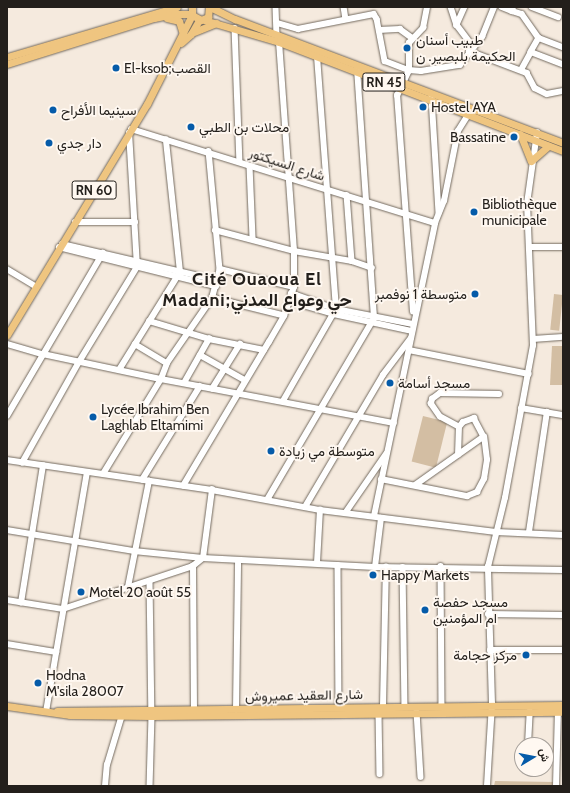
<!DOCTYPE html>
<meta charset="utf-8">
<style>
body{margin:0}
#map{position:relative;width:570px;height:793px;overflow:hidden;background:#f5eade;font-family:Cabin,Vazirmatn,sans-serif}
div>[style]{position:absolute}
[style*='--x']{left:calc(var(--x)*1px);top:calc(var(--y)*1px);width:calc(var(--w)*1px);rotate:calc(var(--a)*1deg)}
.green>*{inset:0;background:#d3bea3;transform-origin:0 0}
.roads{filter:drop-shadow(0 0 1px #746b60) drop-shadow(0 0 1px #746b60)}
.minor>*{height:5.5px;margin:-2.75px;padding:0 2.75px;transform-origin:2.75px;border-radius:2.75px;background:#fff}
.major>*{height:7px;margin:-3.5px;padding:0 3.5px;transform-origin:3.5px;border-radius:3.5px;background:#efc580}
.dots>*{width:11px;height:11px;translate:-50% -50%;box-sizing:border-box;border:2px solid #fff8f1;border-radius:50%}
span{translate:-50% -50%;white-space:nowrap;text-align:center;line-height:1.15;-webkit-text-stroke:3.5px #fff8f1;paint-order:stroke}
.shield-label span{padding:1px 3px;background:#fff8f1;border:1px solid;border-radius:3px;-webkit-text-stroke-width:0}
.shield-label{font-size:13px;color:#231f1b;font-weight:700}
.poi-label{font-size:14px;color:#231f1b}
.left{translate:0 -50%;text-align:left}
.right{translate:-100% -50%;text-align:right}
.street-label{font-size:14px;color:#231f1b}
.district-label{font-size:18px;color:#231f1b;font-weight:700;letter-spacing:1px}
.frame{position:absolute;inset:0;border:8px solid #231f1b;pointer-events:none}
.north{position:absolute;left:514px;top:737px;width:40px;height:40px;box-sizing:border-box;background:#fff8f1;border:1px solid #a7a19b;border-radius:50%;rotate:80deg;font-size:11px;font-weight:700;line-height:16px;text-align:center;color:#231f1b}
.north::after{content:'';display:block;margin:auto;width:14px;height:18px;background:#055ba9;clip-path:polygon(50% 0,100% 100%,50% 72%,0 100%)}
</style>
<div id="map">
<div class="green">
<i style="left:554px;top:294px;width:9px;height:36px;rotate:6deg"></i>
<i style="clip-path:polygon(552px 346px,563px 346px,563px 385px,550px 385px)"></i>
<i style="left:423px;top:416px;width:25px;height:47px;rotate:14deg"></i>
<i style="clip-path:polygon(495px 781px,555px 782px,554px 786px,494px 786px)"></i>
</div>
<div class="roads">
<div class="minor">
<i style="--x:276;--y:7;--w:27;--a:88"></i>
<i style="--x:344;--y:7;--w:12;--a:81"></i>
<i style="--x:451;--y:7;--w:19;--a:72"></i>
<i style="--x:465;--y:7;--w:20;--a:114"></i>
<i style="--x:457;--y:25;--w:26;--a:53"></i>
<i style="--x:502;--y:7;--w:11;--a:22"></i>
<i style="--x:512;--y:11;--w:4;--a:-76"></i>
<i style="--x:532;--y:7;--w:28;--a:21"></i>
<i style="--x:512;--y:11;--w:10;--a:17"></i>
<i style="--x:522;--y:14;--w:29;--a:55"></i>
<i style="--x:539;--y:38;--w:26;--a:21"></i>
<i style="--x:277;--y:23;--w:22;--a:16"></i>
<i style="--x:298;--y:29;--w:77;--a:-11.2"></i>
<i style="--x:374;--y:14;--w:6;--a:59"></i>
<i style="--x:377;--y:19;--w:43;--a:79.2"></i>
<i style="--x:385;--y:61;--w:26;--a:21"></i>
<i style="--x:409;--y:70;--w:12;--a:5"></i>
<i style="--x:421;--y:71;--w:39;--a:-9"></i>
<i style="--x:460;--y:65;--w:36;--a:-52"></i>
<i style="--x:482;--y:37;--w:32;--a:-68"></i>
<i style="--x:235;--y:28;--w:134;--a:87.9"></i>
<i style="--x:379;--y:30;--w:21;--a:-3"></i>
<i style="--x:400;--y:29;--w:14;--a:36"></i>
<i style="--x:539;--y:38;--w:16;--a:120"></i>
<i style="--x:531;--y:52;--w:34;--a:21"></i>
<i style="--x:469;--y:51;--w:62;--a:20.8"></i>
<i style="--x:527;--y:73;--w:17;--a:62"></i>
<i style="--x:535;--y:88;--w:13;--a:27"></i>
<i style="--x:547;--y:94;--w:16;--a:-11"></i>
<i style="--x:521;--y:70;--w:21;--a:-61"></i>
<i style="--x:432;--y:98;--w:115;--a:86.5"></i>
<i style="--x:131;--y:129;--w:318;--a:17.2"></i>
<i style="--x:209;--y:151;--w:119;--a:84.7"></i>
<i style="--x:250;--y:166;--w:73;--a:87.6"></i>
<i style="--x:347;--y:195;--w:66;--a:85.7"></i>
<i style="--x:75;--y:222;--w:60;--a:0"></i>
<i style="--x:215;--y:230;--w:82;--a:14.9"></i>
<i style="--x:294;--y:251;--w:59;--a:9.8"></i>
<i style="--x:352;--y:261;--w:21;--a:19"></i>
<i style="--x:62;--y:244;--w:159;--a:13.1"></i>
<i style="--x:59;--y:247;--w:162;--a:14"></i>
<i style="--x:529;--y:247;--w:34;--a:0"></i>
<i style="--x:7;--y:269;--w:33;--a:31"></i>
<i style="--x:291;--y:293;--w:48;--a:19.6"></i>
<i style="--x:336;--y:309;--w:78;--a:11"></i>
<i style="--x:289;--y:301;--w:47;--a:16.1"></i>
<i style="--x:334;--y:314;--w:80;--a:12.3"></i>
<i style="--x:413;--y:312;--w:217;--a:-94.2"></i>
<i style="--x:397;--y:96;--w:29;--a:-65"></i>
<i style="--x:409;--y:70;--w:27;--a:-90"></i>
<i style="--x:409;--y:43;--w:21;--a:-47"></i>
<i style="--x:423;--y:28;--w:21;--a:-79"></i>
<i style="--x:284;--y:316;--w:74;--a:-166"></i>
<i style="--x:212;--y:298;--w:30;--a:-75"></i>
<i style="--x:220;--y:269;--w:76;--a:13.7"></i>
<i style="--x:149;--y:321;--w:63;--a:16.7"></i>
<i style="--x:209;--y:339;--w:56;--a:11.3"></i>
<i style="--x:533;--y:339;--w:30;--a:-4"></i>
<i style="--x:7;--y:344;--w:37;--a:16"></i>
<i style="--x:43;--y:354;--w:121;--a:12"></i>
<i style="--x:161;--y:379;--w:237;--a:10.7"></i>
<i style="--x:135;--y:344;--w:37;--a:31"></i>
<i style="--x:409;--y:350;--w:122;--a:11.3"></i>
<i style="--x:200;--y:355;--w:51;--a:29.1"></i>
<i style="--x:119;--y:370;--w:115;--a:-58.1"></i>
<i style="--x:180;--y:272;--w:133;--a:-96.1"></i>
<i style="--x:184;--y:383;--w:51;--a:-60.4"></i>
<i style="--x:212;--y:389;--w:53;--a:-58.1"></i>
<i style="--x:283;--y:401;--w:106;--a:-60.1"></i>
<i style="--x:336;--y:309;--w:253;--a:-94.3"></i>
<i style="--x:521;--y:408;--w:43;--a:9.5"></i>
<i style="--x:7;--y:416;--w:189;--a:-59.5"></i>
<i style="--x:459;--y:427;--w:21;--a:-152"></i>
<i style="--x:440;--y:417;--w:16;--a:-125"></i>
<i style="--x:431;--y:404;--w:5;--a:-79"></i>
<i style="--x:432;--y:399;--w:10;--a:-37"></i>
<i style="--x:440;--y:393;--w:59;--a:1"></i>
<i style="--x:458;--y:455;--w:28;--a:-88"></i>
<i style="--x:459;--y:427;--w:6;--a:-51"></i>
<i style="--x:463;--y:422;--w:12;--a:-20"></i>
<i style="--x:474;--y:418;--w:21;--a:62"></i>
<i style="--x:7;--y:460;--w:207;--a:8.3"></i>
<i style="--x:212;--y:490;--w:110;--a:10.5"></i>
<i style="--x:320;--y:510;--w:177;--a:7.1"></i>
<i style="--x:496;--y:532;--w:67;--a:2.6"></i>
<i style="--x:22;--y:463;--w:116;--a:-60.6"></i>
<i style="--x:79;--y:362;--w:111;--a:-58.6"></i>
<i style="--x:137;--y:267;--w:134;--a:-93.4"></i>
<i style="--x:103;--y:474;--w:111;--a:-58.6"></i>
<i style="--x:161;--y:379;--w:17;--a:-69"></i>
<i style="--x:167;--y:363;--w:79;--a:-55.3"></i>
<i style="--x:381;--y:479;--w:88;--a:11.2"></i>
<i style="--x:467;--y:496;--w:11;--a:-22"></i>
<i style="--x:477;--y:492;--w:15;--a:-62"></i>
<i style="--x:484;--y:479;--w:19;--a:-81"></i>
<i style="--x:487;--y:460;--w:23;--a:-97"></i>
<i style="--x:484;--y:437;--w:83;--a:144.8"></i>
<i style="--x:142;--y:480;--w:110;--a:-58.3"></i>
<i style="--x:183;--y:486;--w:168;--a:-59.2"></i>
<i style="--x:269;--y:342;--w:30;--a:-60"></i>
<i style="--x:284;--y:316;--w:31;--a:-71"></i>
<i style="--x:294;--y:287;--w:36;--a:-90"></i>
<i style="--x:294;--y:251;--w:210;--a:-94.1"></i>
<i style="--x:267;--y:500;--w:211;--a:-59.5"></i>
<i style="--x:374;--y:318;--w:248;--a:-93.9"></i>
<i style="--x:305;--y:507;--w:153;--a:-59.4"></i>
<i style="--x:383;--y:375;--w:46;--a:-52.9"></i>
<i style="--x:346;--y:512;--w:70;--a:-55.4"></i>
<i style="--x:374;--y:516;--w:299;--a:-78.2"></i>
<i style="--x:435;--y:223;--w:24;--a:-68"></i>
<i style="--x:444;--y:201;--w:71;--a:-78.7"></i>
<i style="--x:458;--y:131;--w:22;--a:-58"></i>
<i style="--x:7;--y:530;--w:129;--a:9.4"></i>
<i style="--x:134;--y:551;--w:69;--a:5.8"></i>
<i style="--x:203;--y:558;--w:172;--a:3"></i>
<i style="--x:375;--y:567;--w:188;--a:0.9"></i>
<i style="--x:529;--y:532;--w:121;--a:-81.5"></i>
<i style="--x:317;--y:563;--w:53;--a:-86.8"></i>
<i style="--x:338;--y:565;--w:142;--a:89.6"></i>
<i style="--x:441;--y:566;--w:139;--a:89.6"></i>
<i style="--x:375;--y:567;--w:49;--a:-83"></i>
<i style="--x:403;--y:567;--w:139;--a:89.2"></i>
<i style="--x:150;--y:581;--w:135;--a:89.2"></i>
<i style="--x:152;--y:716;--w:70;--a:91.6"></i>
<i style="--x:128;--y:587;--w:108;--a:-78.8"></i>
<i style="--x:7;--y:600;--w:57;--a:9.1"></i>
<i style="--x:63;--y:609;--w:137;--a:-18.3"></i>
<i style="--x:21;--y:603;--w:139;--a:-80.9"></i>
<i style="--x:488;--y:614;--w:75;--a:0.8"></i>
<i style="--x:7;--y:644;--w:50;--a:9.3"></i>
<i style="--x:490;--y:650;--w:73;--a:0"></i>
<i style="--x:383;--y:706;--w:139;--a:-88.8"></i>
<i style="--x:194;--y:710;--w:144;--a:-90.4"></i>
<i style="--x:193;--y:566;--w:13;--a:-39"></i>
<i style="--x:203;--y:558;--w:69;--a:-82.5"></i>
<i style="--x:236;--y:710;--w:149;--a:-89.2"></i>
<i style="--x:46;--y:712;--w:243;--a:-80.3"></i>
<i style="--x:417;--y:712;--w:65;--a:86.5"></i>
<i style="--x:379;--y:713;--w:61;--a:89.1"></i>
<i style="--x:528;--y:745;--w:33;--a:-87"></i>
<i style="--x:105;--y:786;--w:21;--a:-85"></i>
<i style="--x:107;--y:765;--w:52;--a:-73.3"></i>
<i style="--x:487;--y:786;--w:82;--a:-86.5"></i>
<i style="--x:492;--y:704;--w:137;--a:-91.7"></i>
<i style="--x:488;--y:567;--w:71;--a:-76.2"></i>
<i style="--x:505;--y:498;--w:155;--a:-79.6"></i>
<i style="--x:533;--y:346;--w:142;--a:-92.4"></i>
<i style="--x:527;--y:204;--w:72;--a:-82"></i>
<i style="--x:556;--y:786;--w:77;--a:-88.5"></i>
</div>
<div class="major">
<i style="--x:192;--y:7;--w:8;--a:90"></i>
<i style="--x:192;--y:15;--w:10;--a:29"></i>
<i style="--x:201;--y:20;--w:8;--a:-23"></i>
<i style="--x:208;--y:17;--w:10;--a:-84"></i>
<i style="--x:210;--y:7;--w:28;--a:26"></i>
<i style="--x:235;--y:19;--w:351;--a:20.7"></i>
<i style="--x:167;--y:18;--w:12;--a:14"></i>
<i style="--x:179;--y:21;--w:14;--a:73"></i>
<i style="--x:204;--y:20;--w:78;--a:16.3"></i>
<i style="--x:279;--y:42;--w:304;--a:21"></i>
<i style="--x:194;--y:32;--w:24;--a:-22"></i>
<i style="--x:181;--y:43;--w:13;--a:-42"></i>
<i style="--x:191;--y:34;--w:16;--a:-60"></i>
<i style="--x:7;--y:57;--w:177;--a:-16.4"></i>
<i style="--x:7;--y:64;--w:154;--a:-17.4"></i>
<i style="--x:154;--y:18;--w:20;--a:-11"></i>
<i style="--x:174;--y:14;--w:18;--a:0"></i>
<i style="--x:520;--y:134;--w:29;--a:68"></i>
<i style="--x:531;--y:161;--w:23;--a:-41"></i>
<i style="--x:7;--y:335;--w:270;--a:-58.8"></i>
<i style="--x:147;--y:104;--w:100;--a:-63.2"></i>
<i style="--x:7;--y:706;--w:64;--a:8.1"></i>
<i style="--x:70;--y:715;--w:82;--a:0.7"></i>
<i style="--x:152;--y:716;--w:411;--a:-0.6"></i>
<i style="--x:57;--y:711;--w:506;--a:-0.68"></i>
</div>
</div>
<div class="dots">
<i style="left:407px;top:48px;background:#055ba9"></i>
<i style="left:116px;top:68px;background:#055ba9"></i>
<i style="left:423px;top:107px;background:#055ba9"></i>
<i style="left:53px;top:110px;background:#055ba9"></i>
<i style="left:191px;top:127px;background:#055ba9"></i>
<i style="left:514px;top:137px;background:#055ba9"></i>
<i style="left:49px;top:143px;background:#055ba9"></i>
<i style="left:474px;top:212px;background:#055ba9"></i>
<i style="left:475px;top:294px;background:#055ba9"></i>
<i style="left:390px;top:383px;background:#055ba9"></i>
<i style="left:93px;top:417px;background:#055ba9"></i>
<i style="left:271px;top:451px;background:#055ba9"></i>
<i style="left:373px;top:575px;background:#055ba9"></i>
<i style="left:81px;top:592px;background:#055ba9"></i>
<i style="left:425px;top:610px;background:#055ba9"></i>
<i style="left:526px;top:655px;background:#055ba9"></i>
<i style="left:38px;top:683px;background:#055ba9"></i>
</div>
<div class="shield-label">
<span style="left:384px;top:82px">RN 45</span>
<span style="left:94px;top:190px">RN 60</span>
</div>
<div class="poi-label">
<span class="left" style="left:416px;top:48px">طبيب أسنان<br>الحكيمة بلبصير. ن</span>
<span class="left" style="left:124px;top:68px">El-ksob;القصب</span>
<span class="left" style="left:431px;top:107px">Hostel AYA</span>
<span class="left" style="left:61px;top:110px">سينيما الأفراح</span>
<span class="left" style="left:199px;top:127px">محلات بن الطبي</span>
<span class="right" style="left:506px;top:137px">Bassatine</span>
<span class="left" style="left:57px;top:143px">دار جدي</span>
<span class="left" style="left:482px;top:212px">Bibliothèque<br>municipale</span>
<span class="right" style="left:467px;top:294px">متوسطة 1 نوفمبر</span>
<span class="left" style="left:398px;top:383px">مسجد أسامة</span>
<span class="left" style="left:101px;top:417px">Lycée Ibrahim Ben<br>Laghlab Eltamimi</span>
<span class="left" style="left:279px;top:451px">متوسطة مي زيادة</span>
<span class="left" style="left:381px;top:575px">Happy Markets</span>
<span class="left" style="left:89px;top:592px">Motel 20 août 55</span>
<span class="left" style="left:433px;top:610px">مسجد حفصة<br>ام المؤمنين</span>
<span class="right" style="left:517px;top:655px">مركز حجامة</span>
<span class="left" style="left:46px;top:683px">Hodna<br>M'sila 28007</span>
</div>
<div class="street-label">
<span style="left:287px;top:164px;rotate:18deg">شارع السيكتور</span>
<span style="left:304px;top:695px;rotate:-1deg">شارع العقيد عميروش</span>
</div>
<div class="district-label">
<span style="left:257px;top:290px">Cité Ouaoua El<br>Madani;حي وعواع المدني</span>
</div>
<div class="frame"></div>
<div class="north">ش</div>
</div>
